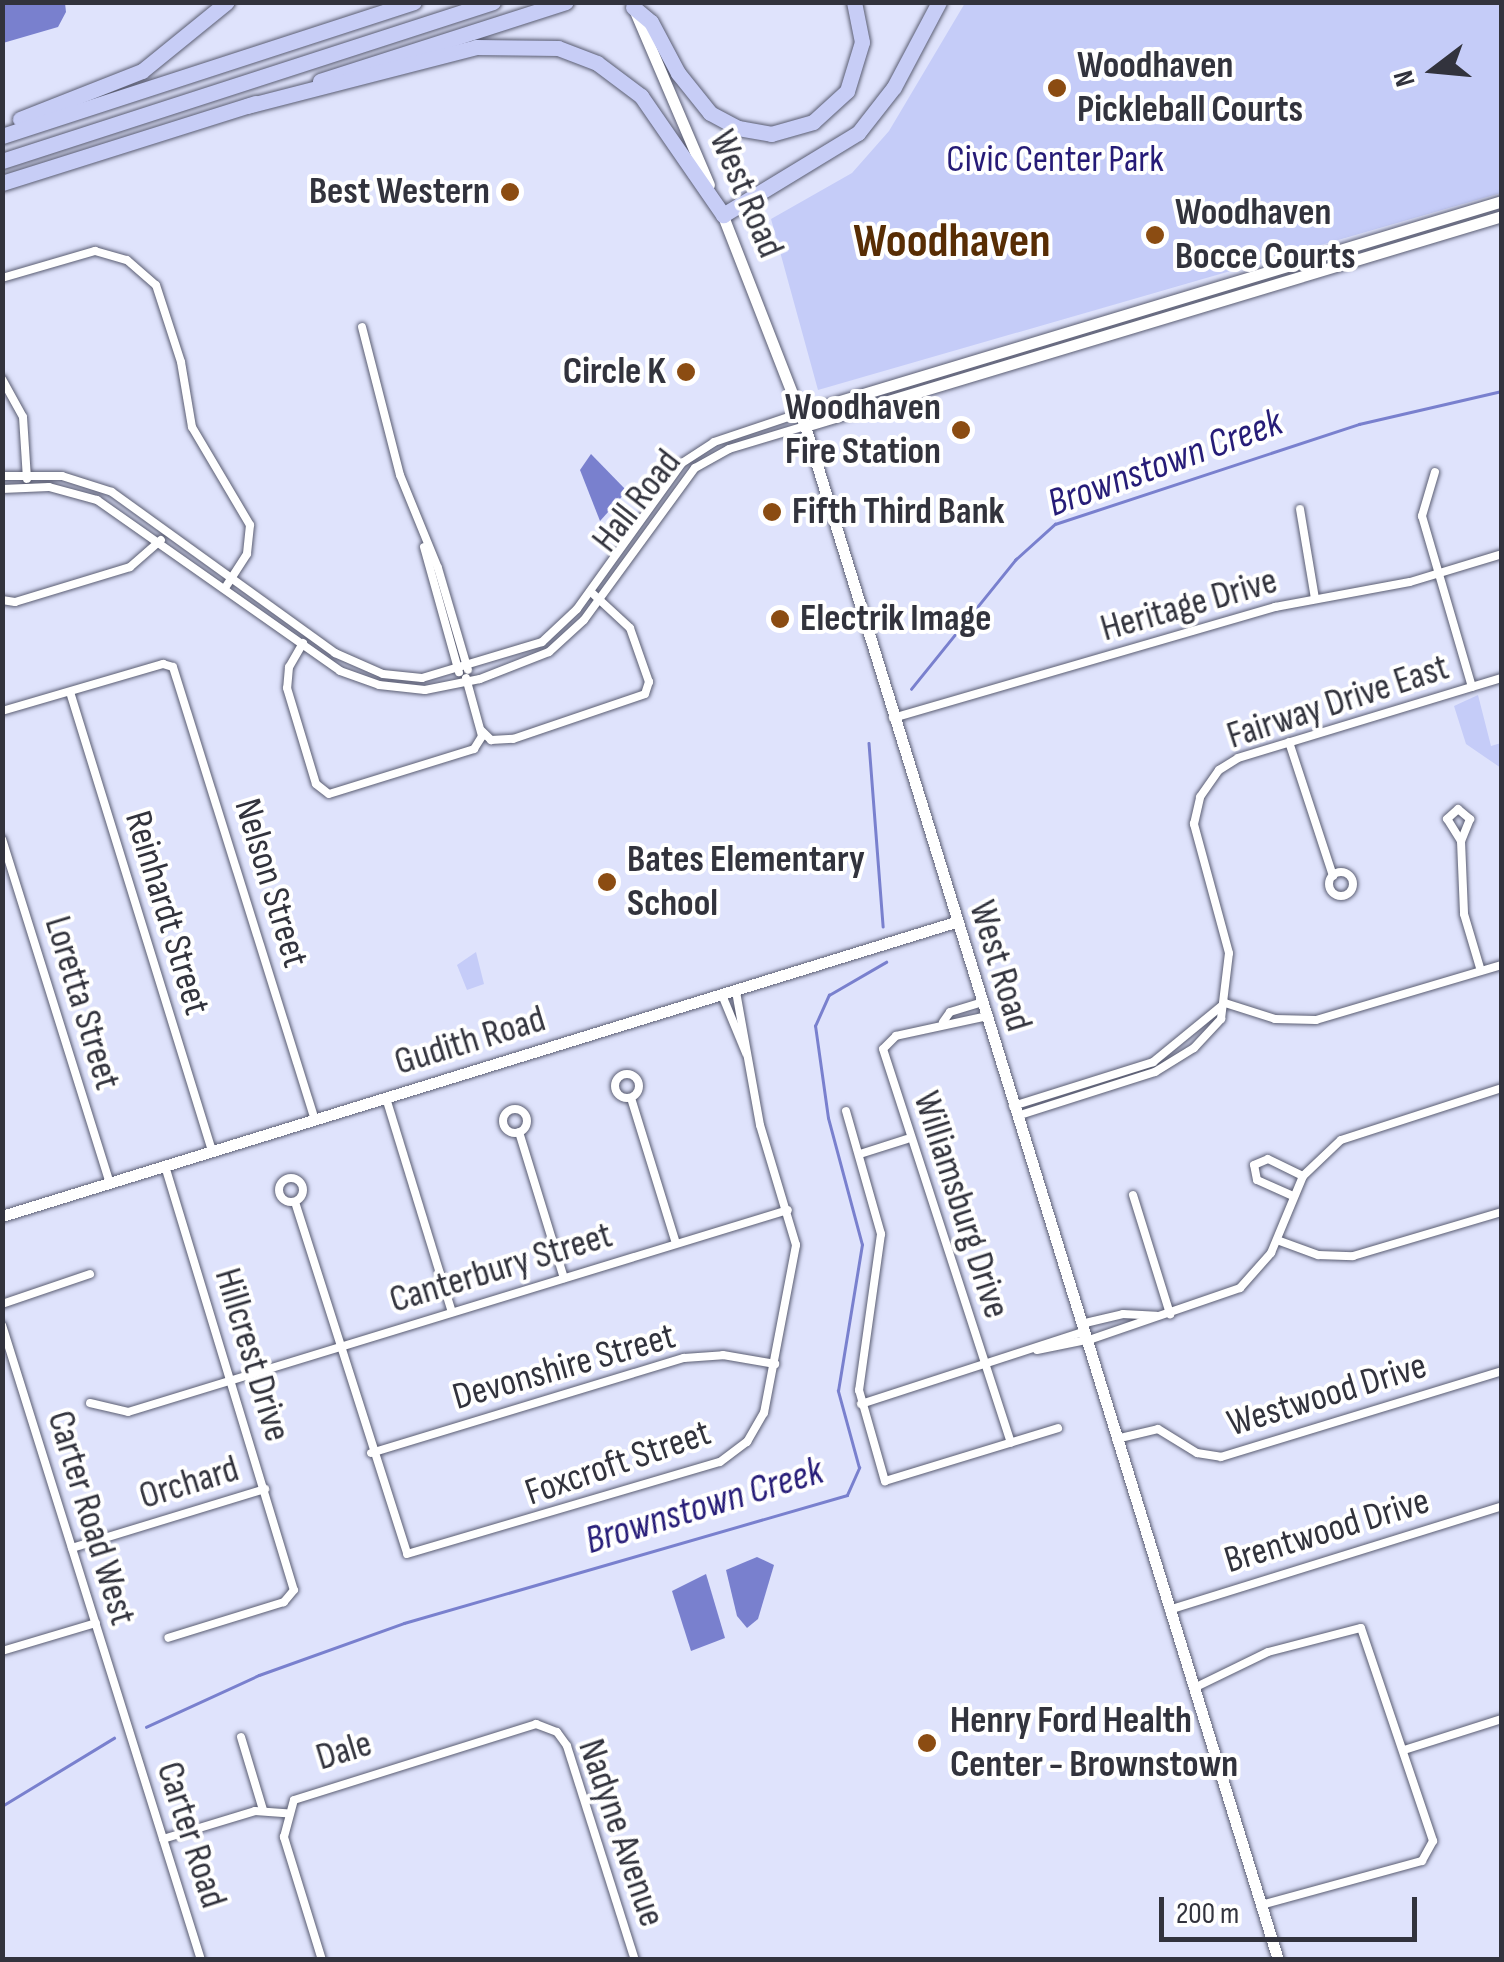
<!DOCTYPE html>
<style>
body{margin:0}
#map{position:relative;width:1504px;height:1962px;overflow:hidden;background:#dfe3fc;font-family:"Sofia Sans Condensed",sans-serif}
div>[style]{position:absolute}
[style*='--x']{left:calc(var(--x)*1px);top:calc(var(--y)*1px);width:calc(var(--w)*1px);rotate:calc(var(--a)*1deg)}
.green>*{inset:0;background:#c5ccf8}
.water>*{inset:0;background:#7980ce}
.stream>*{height:2.5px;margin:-1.25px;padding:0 1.25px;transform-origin:1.25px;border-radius:1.25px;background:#7980ce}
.roads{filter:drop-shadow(0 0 2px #5a5d72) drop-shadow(0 0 2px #5a5d72)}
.street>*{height:8px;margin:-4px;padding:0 4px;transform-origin:4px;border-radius:4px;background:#fff}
.street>.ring{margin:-4px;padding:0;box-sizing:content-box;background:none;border:8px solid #fff;border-radius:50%}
.secondary>*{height:11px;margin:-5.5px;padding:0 5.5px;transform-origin:5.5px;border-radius:5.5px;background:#fff}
.highway>*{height:15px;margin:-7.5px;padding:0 7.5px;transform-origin:7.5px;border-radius:7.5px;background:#c7cdf6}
.dots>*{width:28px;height:28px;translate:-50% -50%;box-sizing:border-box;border:5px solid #fff;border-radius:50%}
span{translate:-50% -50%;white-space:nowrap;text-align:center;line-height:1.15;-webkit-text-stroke:8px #fff;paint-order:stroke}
.poi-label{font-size:38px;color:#32333d;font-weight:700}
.left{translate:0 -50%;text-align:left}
.right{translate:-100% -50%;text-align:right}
.park-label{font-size:38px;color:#261b77}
.street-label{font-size:38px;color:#32333d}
.water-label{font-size:40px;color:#261c78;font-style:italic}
.district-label{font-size:48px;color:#582d04;font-weight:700}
.frame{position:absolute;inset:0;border:5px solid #32333d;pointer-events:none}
.north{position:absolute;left:1384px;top:20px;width:100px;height:100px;-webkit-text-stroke:8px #fff;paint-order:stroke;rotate:254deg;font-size:28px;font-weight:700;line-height:40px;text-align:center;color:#32333d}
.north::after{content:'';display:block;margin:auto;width:35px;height:45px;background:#32333d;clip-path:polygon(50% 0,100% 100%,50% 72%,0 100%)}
.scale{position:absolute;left:1159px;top:1897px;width:258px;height:45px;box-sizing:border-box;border:5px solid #32333d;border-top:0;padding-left:12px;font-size:30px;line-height:35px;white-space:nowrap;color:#32333d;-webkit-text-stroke:8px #fff;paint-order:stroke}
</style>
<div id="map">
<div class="green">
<i style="clip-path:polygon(965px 3px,1501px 3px,1501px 193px,818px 390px,771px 219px,852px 173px,889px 131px)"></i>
<i style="clip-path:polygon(1478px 695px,1491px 746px,1501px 743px,1501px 768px,1466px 744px,1454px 706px)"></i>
<i style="clip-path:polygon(476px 952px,484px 984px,467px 990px,457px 965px)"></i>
</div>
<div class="water">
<i style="clip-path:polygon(2px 3px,65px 3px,66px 12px,58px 27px,3px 43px)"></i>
<i style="clip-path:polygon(591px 454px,627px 491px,600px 521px,580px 470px)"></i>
<i style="clip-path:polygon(757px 1557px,774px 1565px,758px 1619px,747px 1628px,737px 1616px,726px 1570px)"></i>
<i style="clip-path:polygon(706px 1574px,725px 1638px,691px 1651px,672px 1591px)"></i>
</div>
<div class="stream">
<i style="--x:911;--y:689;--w:166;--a:-51.1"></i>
<i style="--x:1015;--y:560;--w:54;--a:-42"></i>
<i style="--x:1055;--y:524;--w:320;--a:-18.2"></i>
<i style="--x:1359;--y:424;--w:147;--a:-13"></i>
<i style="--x:869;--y:743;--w:184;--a:85.6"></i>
<i style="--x:146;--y:1727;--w:124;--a:-24.7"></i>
<i style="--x:259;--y:1675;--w:154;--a:-19.7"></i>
<i style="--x:404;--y:1623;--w:461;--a:-16.1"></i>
<i style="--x:847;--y:1495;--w:30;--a:-66"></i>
<i style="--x:859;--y:1468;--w:80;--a:-105.3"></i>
<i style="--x:838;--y:1391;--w:148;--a:-80.7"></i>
<i style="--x:862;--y:1245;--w:131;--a:-105"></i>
<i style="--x:828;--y:1118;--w:93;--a:-98"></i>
<i style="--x:815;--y:1026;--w:34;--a:-66"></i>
<i style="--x:829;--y:995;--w:66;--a:-30.1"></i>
<i style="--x:2;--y:1806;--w:131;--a:-31.3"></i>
</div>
<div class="roads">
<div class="street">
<i style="--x:2;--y:278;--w:97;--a:-16.2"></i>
<i style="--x:95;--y:251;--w:33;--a:16"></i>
<i style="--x:127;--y:260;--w:38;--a:41"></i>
<i style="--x:156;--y:285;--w:81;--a:72"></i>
<i style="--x:181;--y:362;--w:66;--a:80.4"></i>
<i style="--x:192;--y:427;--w:114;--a:59.4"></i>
<i style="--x:250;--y:525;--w:29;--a:96"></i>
<i style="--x:247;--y:554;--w:40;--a:122.9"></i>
<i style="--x:362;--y:327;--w:153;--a:75.6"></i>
<i style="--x:400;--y:475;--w:100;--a:67.8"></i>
<i style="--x:438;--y:568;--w:106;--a:73.6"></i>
<i style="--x:2;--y:379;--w:43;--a:61.1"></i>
<i style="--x:23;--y:417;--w:62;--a:86.3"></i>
<i style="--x:1435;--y:472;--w:46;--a:106.5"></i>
<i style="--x:1422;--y:516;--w:178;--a:73.7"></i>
<i style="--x:2;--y:476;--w:60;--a:0"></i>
<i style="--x:62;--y:476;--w:52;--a:17.7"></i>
<i style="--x:112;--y:492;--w:275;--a:35.8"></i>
<i style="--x:335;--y:653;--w:52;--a:23.6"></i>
<i style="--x:383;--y:674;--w:39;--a:6"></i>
<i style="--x:422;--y:678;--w:125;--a:-16.7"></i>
<i style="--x:542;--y:642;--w:48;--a:-43.3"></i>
<i style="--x:577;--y:609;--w:180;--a:-54.3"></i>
<i style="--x:682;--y:463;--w:38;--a:-33"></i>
<i style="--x:714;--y:442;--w:91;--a:-18.6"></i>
<i style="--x:2;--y:489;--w:47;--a:-2.4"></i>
<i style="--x:49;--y:487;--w:50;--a:15.2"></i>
<i style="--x:97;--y:500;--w:297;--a:35.1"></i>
<i style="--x:340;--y:671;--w:41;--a:19.7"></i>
<i style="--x:379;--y:685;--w:46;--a:6.2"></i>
<i style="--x:425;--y:690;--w:56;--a:-11.3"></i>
<i style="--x:480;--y:679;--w:74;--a:-21.4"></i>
<i style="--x:549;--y:652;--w:47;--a:-42.4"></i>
<i style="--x:584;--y:620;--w:188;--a:-53.9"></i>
<i style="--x:695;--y:468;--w:39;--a:-29"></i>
<i style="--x:729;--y:449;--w:79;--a:-16.8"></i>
<i style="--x:1300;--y:509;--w:91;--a:80.5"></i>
<i style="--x:424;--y:547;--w:130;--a:74.4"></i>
<i style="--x:2;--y:600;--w:13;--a:9"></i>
<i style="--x:15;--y:602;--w:120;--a:-16.9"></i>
<i style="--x:130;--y:567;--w:41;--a:-41.1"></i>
<i style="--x:303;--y:643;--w:28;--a:120"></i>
<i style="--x:289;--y:667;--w:21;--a:95"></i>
<i style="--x:287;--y:688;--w:100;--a:73.2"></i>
<i style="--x:316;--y:784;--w:16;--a:38"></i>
<i style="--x:329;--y:794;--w:152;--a:-17.2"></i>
<i style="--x:474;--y:749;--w:15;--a:-58"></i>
<i style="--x:482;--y:736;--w:60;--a:-105.4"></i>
<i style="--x:70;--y:692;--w:481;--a:72.8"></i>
<i style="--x:2;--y:711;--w:168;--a:-16.3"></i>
<i style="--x:163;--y:664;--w:10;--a:17"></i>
<i style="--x:173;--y:667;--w:475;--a:72.6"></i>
<i style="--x:893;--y:718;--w:398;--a:-16.2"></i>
<i style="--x:1275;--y:607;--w:137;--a:-10.5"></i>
<i style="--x:1410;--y:582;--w:96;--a:-16.9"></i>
<i style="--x:482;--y:731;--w:13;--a:45"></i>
<i style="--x:491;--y:740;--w:22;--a:-3"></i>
<i style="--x:513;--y:739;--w:139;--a:-18.8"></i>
<i style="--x:645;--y:694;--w:13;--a:-72"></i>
<i style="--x:649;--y:682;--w:57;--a:-109.4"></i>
<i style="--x:630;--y:628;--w:54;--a:-137.2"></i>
<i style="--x:1289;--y:742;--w:141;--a:71.8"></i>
<i style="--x:2;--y:839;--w:361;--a:72.6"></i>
<i style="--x:1461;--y:841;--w:26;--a:-122"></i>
<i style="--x:1447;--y:819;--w:15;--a:-42"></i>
<i style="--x:1458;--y:809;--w:16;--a:40"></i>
<i style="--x:1470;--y:819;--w:24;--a:112"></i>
<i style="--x:1461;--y:841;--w:73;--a:87.6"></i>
<i style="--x:1464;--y:914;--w:59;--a:73.4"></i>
<i class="ring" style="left:1329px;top:872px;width:16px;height:16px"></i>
<i style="--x:722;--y:995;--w:63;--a:67.5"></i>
<i style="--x:1225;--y:1003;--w:52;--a:17.7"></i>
<i style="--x:1275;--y:1019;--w:41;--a:1.4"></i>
<i style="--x:1316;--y:1020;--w:194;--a:-16.5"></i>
<i style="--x:983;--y:1017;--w:89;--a:167.7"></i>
<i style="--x:896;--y:1036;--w:18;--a:135"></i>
<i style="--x:883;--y:1049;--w:414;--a:72"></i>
<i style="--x:943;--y:1022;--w:12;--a:-55"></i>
<i style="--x:950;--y:1012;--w:30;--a:-17"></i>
<i class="ring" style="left:615px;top:1074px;width:16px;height:16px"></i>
<i style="--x:386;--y:1098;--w:224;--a:72.9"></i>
<i style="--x:631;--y:1098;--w:152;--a:72.8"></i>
<i style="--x:1013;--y:1106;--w:147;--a:-17.4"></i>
<i style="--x:1153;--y:1062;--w:93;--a:-39.3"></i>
<i class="ring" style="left:503px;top:1109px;width:16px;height:16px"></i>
<i style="--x:846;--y:1111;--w:128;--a:74.1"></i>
<i style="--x:881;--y:1234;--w:158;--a:98"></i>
<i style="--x:859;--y:1390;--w:95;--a:74.1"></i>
<i style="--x:885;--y:1481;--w:181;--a:-17"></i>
<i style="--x:1017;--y:1116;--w:145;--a:-17.7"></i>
<i style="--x:1155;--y:1072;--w:46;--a:-31.6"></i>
<i style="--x:1194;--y:1048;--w:40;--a:-47"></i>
<i style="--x:1221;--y:1019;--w:66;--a:-83.1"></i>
<i style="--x:1229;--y:953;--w:134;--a:-105.2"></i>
<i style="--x:1194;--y:824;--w:28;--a:-77"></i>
<i style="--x:1200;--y:797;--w:33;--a:-55"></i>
<i style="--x:1219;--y:770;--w:22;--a:-32"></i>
<i style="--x:1238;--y:758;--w:276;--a:-16.9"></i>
<i style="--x:519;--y:1132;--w:153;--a:72.9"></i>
<i style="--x:860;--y:1154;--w:49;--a:-17.7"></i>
<i style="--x:165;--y:1166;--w:443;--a:73.1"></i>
<i style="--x:294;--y:1590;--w:16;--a:130"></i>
<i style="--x:284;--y:1602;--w:121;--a:162.8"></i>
<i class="ring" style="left:279px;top:1178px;width:16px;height:16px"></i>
<i style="--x:1133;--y:1195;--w:125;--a:72.7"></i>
<i style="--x:1293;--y:1196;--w:39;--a:-156"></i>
<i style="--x:1257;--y:1180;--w:15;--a:-101"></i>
<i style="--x:1254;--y:1165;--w:15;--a:-23"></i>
<i style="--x:1268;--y:1159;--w:39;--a:26"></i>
<i style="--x:295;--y:1202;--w:369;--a:72.3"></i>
<i style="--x:407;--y:1554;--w:326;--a:-16.4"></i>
<i style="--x:720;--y:1462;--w:34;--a:-37"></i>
<i style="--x:747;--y:1442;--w:34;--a:-60"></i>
<i style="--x:764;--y:1413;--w:171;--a:-79.2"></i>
<i style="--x:796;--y:1245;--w:125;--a:-106.7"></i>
<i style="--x:760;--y:1125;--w:136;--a:-100.2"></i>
<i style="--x:1277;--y:1240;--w:44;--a:20.1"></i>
<i style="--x:1318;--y:1255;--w:35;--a:2"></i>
<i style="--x:1353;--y:1256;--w:155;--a:-16.5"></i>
<i style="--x:2;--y:1304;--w:93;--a:-18.8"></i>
<i style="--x:1081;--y:1324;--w:43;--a:-13.4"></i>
<i style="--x:1123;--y:1314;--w:33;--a:3"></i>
<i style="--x:2;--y:1325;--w:665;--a:72.6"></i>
<i style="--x:1086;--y:1341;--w:163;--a:-19"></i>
<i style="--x:1240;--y:1288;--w:47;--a:-48.5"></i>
<i style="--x:1271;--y:1253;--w:83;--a:-67.4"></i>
<i style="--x:1303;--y:1176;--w:52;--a:-43.5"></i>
<i style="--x:1341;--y:1140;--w:169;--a:-17.9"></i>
<i style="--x:1037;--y:1350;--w:50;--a:-11.5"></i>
<i style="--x:90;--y:1403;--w:39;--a:13"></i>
<i style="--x:128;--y:1412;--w:690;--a:-17.02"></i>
<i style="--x:861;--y:1404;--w:233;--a:-18"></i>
<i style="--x:1116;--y:1439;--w:43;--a:-13.4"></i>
<i style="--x:1158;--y:1429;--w:46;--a:31.6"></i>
<i style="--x:1197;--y:1453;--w:24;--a:9"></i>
<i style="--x:1221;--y:1457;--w:294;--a:-17"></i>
<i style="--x:371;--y:1453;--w:327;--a:-16.9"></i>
<i style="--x:684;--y:1358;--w:39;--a:-4"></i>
<i style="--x:723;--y:1355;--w:53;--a:9.8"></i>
<i style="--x:72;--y:1548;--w:202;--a:-17"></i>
<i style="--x:1169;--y:1610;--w:349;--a:-17.3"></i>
<i style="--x:2;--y:1651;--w:98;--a:-16.6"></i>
<i style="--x:1194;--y:1688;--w:82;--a:-25.9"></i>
<i style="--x:1268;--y:1652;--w:96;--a:-14.5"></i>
<i style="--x:1361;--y:1628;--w:225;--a:71.3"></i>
<i style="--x:1433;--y:1841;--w:23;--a:119"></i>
<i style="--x:1422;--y:1861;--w:167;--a:164.7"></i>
<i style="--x:241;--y:1737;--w:76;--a:73.2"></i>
<i style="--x:1404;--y:1750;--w:103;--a:-17.6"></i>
<i style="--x:163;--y:1839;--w:96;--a:-16.9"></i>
<i style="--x:255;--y:1811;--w:31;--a:4"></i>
<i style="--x:322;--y:1960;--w:129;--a:-107.2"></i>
<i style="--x:284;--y:1837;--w:38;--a:-75"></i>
<i style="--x:294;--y:1800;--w:254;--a:-17.4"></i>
<i style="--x:536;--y:1724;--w:22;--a:21"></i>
<i style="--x:557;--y:1732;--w:17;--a:54"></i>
<i style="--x:567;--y:1746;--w:225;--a:72.4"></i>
</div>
<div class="secondary">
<i style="--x:634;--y:9;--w:191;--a:66.9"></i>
<i style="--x:721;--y:211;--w:231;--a:68.7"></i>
<i style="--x:805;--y:426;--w:1605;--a:72.86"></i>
<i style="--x:800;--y:413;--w:733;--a:-16.8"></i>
<i style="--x:805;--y:426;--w:728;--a:-16.77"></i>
<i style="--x:2;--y:1216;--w:997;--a:-17.14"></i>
</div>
<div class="highway">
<i style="--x:633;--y:7;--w:23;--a:40"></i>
<i style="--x:651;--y:22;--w:58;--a:62.1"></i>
<i style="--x:678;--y:73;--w:51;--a:51.3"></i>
<i style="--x:710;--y:113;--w:32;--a:28"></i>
<i style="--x:738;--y:128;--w:34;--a:10"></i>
<i style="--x:771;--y:134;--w:44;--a:-15.9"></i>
<i style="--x:813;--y:122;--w:46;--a:-42.4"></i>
<i style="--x:847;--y:91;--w:51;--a:-73"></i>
<i style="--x:862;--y:42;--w:41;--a:-101.3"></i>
<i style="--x:320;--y:81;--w:258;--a:-17.8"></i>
<i style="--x:247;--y:106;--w:236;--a:-14.4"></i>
<i style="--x:476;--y:47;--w:82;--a:0.7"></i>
<i style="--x:558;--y:48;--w:42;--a:21"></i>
<i style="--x:597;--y:63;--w:55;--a:36.9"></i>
<i style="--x:641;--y:96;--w:145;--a:55.4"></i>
<i style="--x:723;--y:215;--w:158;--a:-31.3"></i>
<i style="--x:858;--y:133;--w:58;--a:-52"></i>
<i style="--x:894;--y:87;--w:96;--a:-62.1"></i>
<i style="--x:20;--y:119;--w:131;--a:-21.5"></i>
<i style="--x:142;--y:71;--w:109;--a:-39.1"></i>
<i style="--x:2;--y:136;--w:433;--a:-18"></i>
<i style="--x:2;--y:161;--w:516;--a:-17.94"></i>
<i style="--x:2;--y:183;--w:266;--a:-17.5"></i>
</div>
</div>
<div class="dots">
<i style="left:1057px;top:88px;background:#8b4c12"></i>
<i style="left:510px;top:192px;background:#8b4c12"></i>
<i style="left:1155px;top:235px;background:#8b4c12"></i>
<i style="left:686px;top:372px;background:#8b4c12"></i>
<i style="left:961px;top:430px;background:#8b4c12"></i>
<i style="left:772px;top:512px;background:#8b4c12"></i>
<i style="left:780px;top:619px;background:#8b4c12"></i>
<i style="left:607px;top:882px;background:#8b4c12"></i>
<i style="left:927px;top:1743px;background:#8b4c12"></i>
</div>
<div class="poi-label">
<span class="left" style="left:1077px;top:88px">Woodhaven<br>Pickleball Courts</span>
<span class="right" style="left:490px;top:192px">Best Western</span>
<span class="left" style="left:1175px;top:235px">Woodhaven<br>Bocce Courts</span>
<span class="right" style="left:666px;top:372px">Circle K</span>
<span class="right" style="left:941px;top:430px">Woodhaven<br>Fire Station</span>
<span class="left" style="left:792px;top:512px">Fifth Third Bank</span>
<span class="left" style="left:800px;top:619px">Electrik Image</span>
<span class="left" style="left:627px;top:882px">Bates Elementary<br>School</span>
<span class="left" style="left:950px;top:1743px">Henry Ford Health<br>Center - Brownstown</span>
</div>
<div class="park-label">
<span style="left:1055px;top:160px">Civic Center Park</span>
</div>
<div class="street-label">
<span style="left:746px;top:194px;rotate:67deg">West Road</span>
<span style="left:637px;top:501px;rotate:-52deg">Hall Road</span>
<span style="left:1189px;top:605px;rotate:-16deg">Heritage Drive</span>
<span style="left:1338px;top:702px;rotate:-18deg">Fairway Drive East</span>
<span style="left:271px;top:883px;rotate:73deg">Nelson Street</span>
<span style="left:167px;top:913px;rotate:73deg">Reinhardt Street</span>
<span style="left:1000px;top:966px;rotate:73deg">West Road</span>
<span style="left:82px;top:1003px;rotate:73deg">Loretta Street</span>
<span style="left:470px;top:1041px;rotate:-17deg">Gudith Road</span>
<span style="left:961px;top:1205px;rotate:72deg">Williamsburg Drive</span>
<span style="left:501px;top:1268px;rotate:-17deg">Canterbury Street</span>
<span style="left:252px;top:1355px;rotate:73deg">Hillcrest Drive</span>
<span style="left:564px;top:1367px;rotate:-16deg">Devonshire Street</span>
<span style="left:1327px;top:1395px;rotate:-17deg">Westwood Drive</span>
<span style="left:618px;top:1463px;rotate:-19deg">Foxcroft Street</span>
<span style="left:189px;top:1483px;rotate:-17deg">Orchard</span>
<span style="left:91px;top:1518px;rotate:73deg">Carter Road West</span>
<span style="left:1327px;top:1531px;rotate:-17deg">Brentwood Drive</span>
<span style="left:344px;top:1751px;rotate:-17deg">Dale</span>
<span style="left:621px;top:1833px;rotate:71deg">Nadyne Avenue</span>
<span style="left:191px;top:1835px;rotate:72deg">Carter Road</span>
</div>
<div class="water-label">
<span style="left:1165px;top:463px;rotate:-20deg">Brownstown Creek</span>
<span style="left:704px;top:1506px;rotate:-17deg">Brownstown Creek</span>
</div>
<div class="district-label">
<span style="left:952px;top:242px">Woodhaven</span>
</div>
<div class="frame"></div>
<div class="north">N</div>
<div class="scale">200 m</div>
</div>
